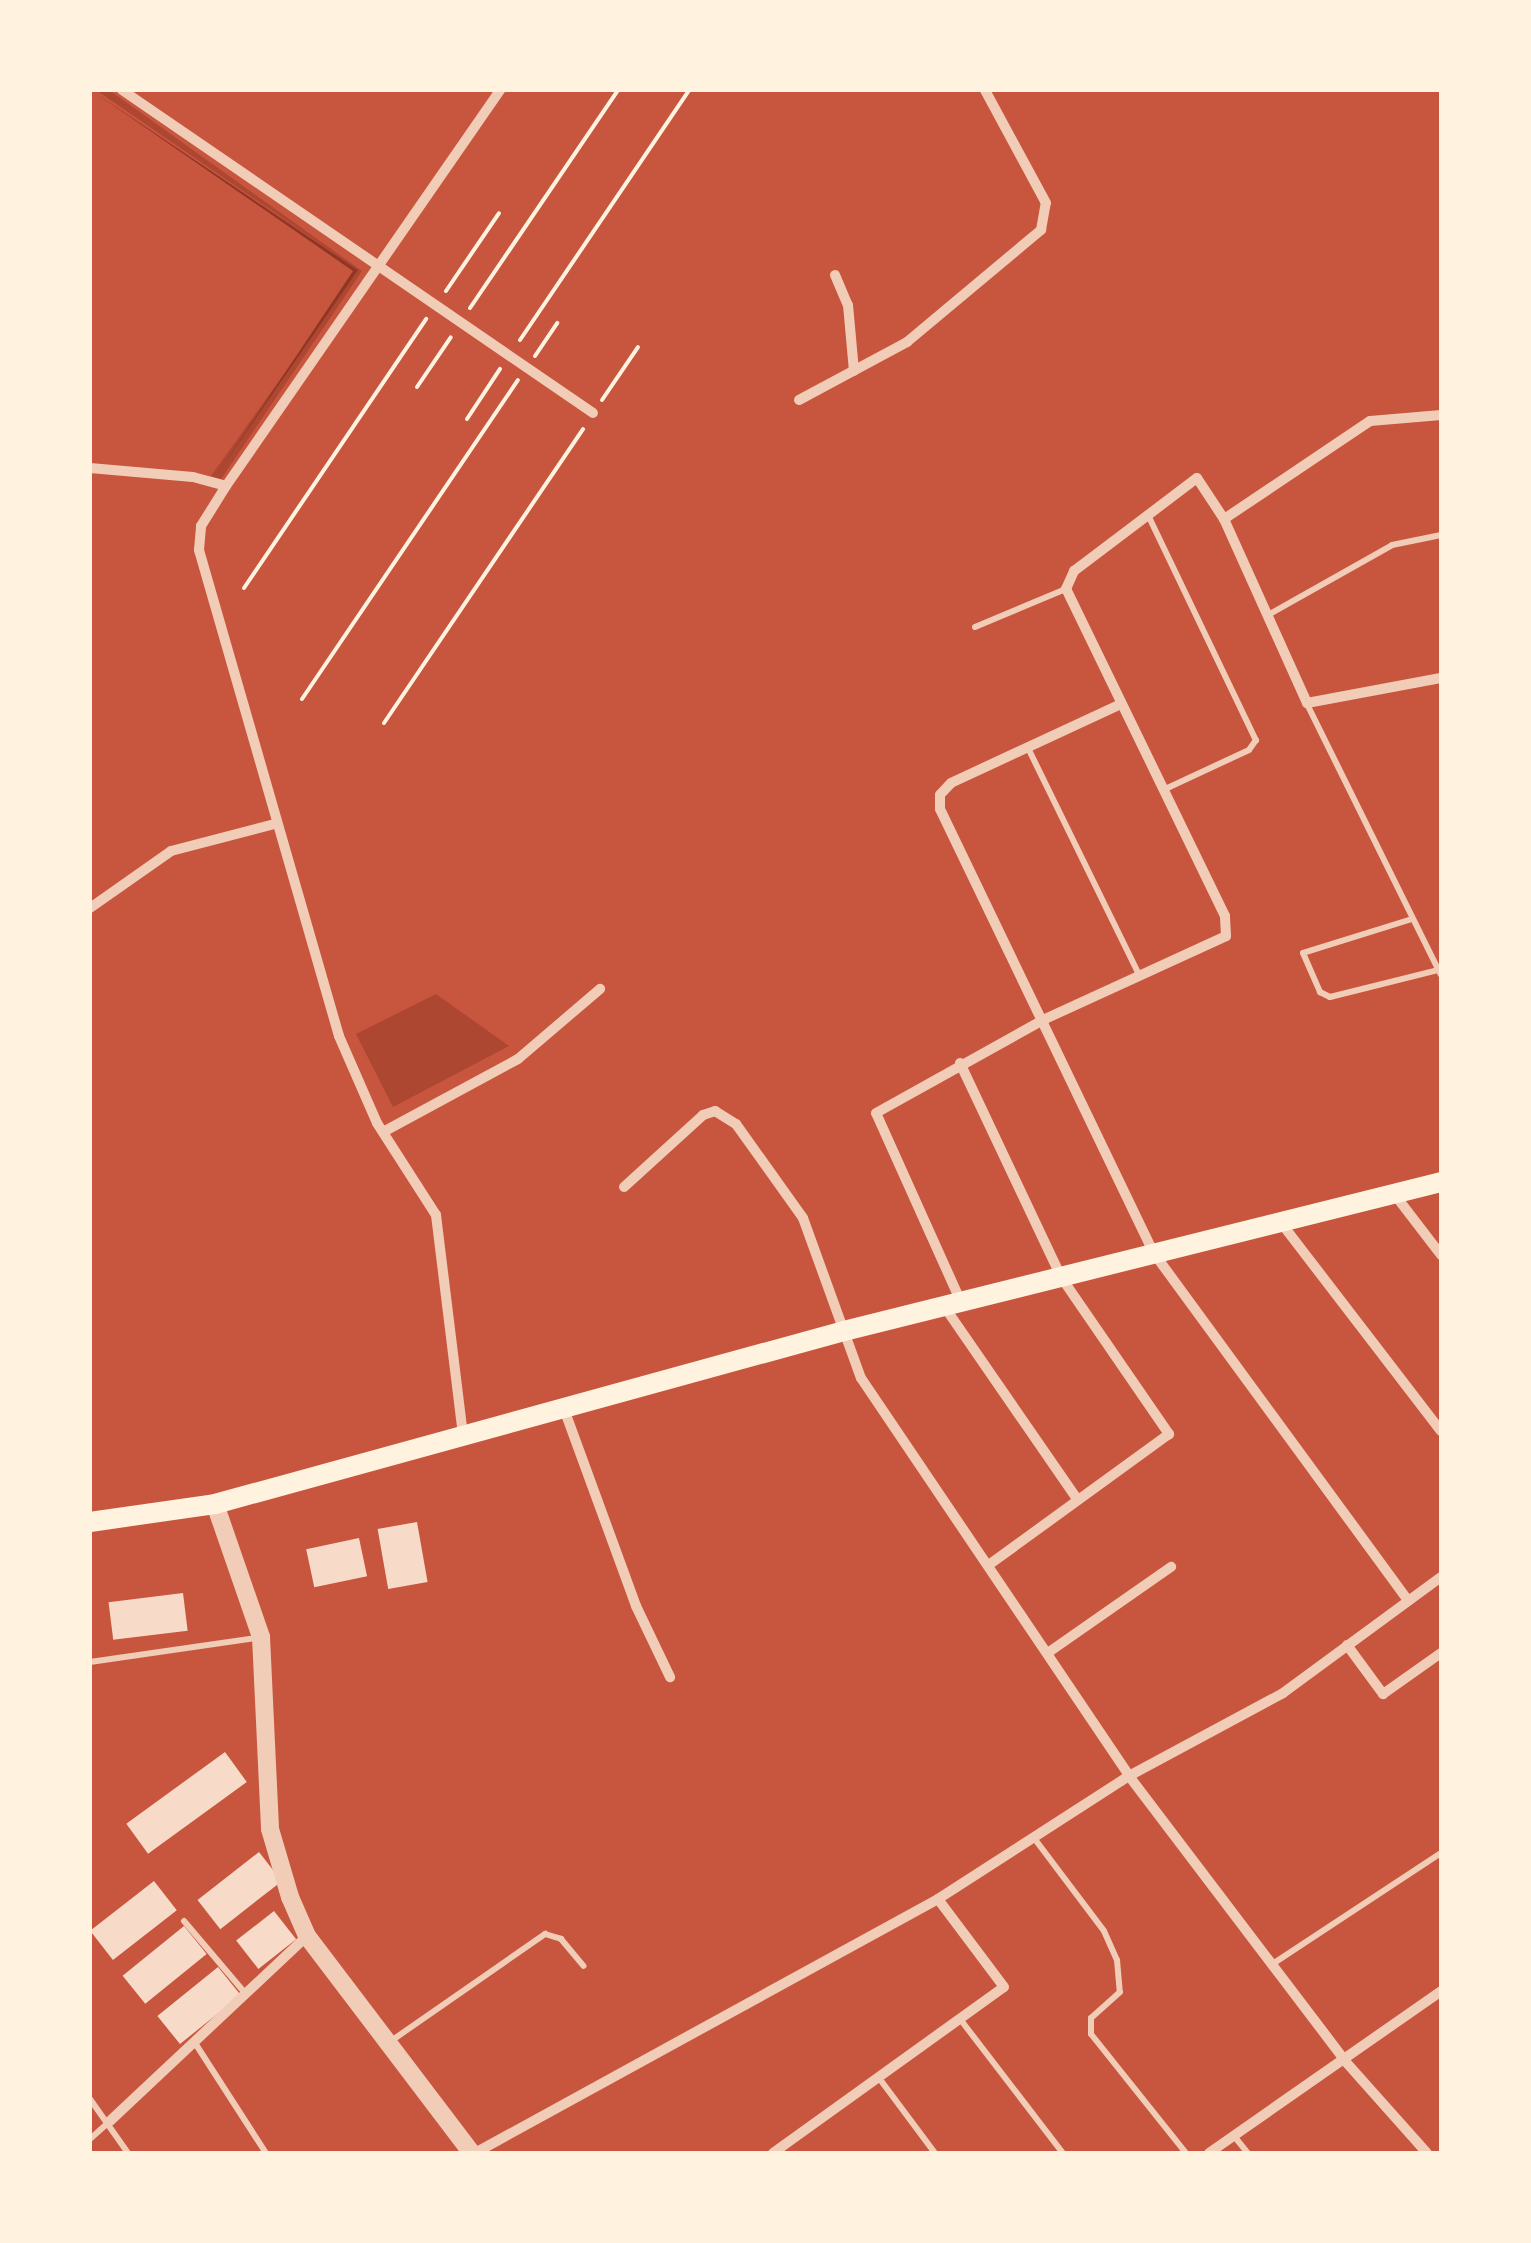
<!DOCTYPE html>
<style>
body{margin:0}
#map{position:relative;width:1531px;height:2243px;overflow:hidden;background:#c8553d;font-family:"DejaVu Sans",sans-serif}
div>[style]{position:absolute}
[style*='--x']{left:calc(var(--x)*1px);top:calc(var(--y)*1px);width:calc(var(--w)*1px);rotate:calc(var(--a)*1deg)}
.green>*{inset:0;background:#ae4732}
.water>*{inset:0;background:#8f3625}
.building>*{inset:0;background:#f7dbc8;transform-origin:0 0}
.path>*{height:4px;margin:-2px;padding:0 2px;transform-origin:2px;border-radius:2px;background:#fff3e0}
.service>*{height:6px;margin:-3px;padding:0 3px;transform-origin:3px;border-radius:3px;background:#f1ccb7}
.minor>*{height:10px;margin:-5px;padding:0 5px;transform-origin:5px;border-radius:5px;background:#f1ccb7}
.tertiary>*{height:18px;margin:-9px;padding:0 9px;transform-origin:9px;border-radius:9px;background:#f1ccb7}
.secondary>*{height:20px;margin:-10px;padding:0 10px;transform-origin:10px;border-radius:10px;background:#fff3e0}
span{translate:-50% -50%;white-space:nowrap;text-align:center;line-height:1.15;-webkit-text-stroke:10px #fff3e0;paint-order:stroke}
.frame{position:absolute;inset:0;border:92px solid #fff3e0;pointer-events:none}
</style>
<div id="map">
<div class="green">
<i style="clip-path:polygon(96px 90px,109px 90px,362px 271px,221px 479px,211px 476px,358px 270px)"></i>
<i style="clip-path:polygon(436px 994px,509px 1046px,393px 1107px,356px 1034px)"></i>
</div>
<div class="water">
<i style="clip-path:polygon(91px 90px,358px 270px,218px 473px,353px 271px)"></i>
</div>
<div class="building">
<i style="left:417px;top:1522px;width:61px;height:40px;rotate:80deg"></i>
<i style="left:359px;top:1538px;width:39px;height:54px;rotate:78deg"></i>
<i style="left:183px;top:1593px;width:38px;height:75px;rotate:83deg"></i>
<i style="left:225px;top:1752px;width:37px;height:122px;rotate:54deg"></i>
<i style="left:259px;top:1852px;width:37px;height:78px;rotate:52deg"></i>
<i style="left:154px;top:1881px;width:37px;height:81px;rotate:52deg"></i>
<i style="left:274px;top:1911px;width:36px;height:48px;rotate:52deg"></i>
<i style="left:184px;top:1926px;width:36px;height:79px;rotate:51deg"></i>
<i style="left:218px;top:1967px;width:36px;height:78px;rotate:51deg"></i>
</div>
<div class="path">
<i style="--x:446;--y:291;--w:94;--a:-55.8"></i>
<i style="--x:470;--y:308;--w:263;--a:-55.8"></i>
<i style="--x:520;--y:340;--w:302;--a:-55.9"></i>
<i style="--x:535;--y:356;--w:40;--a:-56"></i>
<i style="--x:417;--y:387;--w:60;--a:-55.8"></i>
<i style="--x:602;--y:400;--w:64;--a:-55.8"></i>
<i style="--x:467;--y:419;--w:60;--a:-56.6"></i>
<i style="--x:244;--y:588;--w:325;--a:-55.9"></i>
<i style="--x:302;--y:699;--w:385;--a:-55.9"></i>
<i style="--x:384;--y:723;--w:355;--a:-55.9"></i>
</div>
<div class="service">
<i style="--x:1148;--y:515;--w:250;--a:64.4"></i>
<i style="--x:1256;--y:740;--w:12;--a:125"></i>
<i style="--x:1249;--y:750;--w:93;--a:155.1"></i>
<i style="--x:1268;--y:615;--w:142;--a:-29.4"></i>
<i style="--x:1392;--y:545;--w:50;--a:-11.5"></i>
<i style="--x:975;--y:627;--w:99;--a:-22.7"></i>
<i style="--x:1307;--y:704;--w:302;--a:63.7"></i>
<i style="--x:1028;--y:748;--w:253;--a:63.9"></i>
<i style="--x:1412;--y:919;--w:114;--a:162.7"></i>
<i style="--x:1303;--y:953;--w:43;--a:66.4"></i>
<i style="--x:1320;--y:992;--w:11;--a:27"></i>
<i style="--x:1330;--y:997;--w:111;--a:-14"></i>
<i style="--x:90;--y:1662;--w:169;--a:-8.2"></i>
<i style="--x:1034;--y:1838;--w:116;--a:53"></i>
<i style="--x:1104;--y:1931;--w:32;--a:66"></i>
<i style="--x:1117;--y:1960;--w:32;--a:85"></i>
<i style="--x:1120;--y:1992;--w:39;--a:138"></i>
<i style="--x:1091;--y:2018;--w:16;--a:90"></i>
<i style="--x:1091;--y:2034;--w:152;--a:51.4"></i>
<i style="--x:184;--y:1921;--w:96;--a:49.7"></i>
<i style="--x:1271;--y:1965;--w:204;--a:-33.4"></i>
<i style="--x:960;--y:2019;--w:169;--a:52.5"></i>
<i style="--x:391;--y:2041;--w:188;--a:-34.8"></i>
<i style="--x:545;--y:1934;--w:17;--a:17"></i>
<i style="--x:561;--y:1939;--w:35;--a:50"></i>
<i style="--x:195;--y:2043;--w:131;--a:57.2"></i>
<i style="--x:879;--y:2078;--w:94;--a:53.3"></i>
<i style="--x:90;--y:2099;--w:66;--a:54.9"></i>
<i style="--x:1234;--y:2136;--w:22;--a:51"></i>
<i style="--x:90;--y:2139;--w:27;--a:-42"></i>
</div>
<div class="minor">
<i style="--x:122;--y:90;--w:571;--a:34.44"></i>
<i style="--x:835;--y:275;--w:33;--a:67"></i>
<i style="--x:848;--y:305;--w:66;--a:84.8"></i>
<i style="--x:799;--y:400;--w:123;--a:-28.2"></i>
<i style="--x:907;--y:342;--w:175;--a:-39.9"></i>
<i style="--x:1041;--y:230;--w:27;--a:-80"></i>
<i style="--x:1046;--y:203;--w:128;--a:-118.4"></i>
<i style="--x:1441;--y:415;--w:71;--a:175.2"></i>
<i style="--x:1370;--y:421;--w:176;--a:146.1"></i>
<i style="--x:1224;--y:519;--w:202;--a:65.7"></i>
<i style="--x:1307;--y:703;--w:136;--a:-10.6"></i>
<i style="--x:90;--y:468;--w:103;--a:5"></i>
<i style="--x:193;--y:477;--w:34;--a:15"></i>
<i style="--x:1121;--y:704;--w:187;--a:155.1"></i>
<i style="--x:951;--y:783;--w:16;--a:133"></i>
<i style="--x:940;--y:795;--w:14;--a:90"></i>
<i style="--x:940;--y:809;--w:492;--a:64.3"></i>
<i style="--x:1153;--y:1252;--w:432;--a:53.8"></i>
<i style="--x:90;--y:908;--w:99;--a:-35.1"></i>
<i style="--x:171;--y:851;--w:107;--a:-14.6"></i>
<i style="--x:960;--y:1063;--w:237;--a:64.7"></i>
<i style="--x:1061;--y:1277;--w:191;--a:55.5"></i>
<i style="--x:1169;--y:1434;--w:223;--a:144"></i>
<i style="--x:383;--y:1132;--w:153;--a:-28.4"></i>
<i style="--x:518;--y:1059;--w:108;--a:-40.5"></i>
<i style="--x:624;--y:1187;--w:107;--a:-42.3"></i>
<i style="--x:703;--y:1115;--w:13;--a:-18"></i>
<i style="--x:715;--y:1111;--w:25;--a:32"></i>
<i style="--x:736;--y:1124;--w:115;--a:54.5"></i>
<i style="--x:803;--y:1218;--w:170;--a:70.1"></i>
<i style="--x:861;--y:1378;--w:480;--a:56"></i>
<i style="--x:1129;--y:1776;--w:358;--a:52.8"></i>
<i style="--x:1345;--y:2061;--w:123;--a:48.3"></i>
<i style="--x:1395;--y:1195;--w:76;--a:52.5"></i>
<i style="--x:1282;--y:1224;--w:261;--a:52.5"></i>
<i style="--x:961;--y:1302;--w:207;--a:-114.2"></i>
<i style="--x:876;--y:1113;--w:193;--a:-29.1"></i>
<i style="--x:1045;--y:1019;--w:199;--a:-24.6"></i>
<i style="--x:1226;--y:936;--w:20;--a:-93"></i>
<i style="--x:1225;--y:916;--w:364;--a:-115.9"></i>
<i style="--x:1066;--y:589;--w:20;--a:-66"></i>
<i style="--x:1074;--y:571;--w:154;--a:-37.1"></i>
<i style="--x:1197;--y:478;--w:49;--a:56.6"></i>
<i style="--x:946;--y:1309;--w:231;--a:55.4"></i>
<i style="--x:564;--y:1409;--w:210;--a:69.9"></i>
<i style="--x:636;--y:1606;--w:79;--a:64.4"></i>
<i style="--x:463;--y:1435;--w:222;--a:-97"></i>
<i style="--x:436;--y:1215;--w:109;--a:-122.7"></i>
<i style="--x:377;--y:1123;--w:95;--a:-113.6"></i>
<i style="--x:339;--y:1036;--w:506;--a:-106.07"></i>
<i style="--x:199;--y:550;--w:24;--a:-85"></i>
<i style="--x:201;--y:526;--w:47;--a:-58"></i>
<i style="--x:226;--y:486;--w:482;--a:-55.3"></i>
<i style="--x:1347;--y:1645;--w:61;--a:53.7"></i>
<i style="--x:1383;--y:1694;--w:71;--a:-35.3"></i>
<i style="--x:1049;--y:1652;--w:149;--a:-34.9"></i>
<i style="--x:110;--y:2121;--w:270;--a:-43.2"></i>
<i style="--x:475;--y:2153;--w:528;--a:-28.75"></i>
<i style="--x:938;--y:1899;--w:227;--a:-32.8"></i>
<i style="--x:1129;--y:1776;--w:175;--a:-28.3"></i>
<i style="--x:1283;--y:1693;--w:196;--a:-36.3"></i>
<i style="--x:773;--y:2153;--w:284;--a:-35.7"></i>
<i style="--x:1004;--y:1987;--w:110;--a:-126.9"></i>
<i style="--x:1209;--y:2153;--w:283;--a:-34.9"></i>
</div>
<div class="tertiary">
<i style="--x:215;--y:1504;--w:141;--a:70.9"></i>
<i style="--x:261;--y:1637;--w:192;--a:87.3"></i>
<i style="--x:270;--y:1829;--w:71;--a:73.6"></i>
<i style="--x:290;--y:1897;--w:43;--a:66.4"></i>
<i style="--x:307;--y:1936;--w:273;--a:52.8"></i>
</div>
<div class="secondary">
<i style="--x:90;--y:1522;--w:126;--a:-8.2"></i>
<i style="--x:215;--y:1504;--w:652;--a:-15.38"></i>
<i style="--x:844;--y:1331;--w:615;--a:-14.01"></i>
</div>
<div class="frame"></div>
</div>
